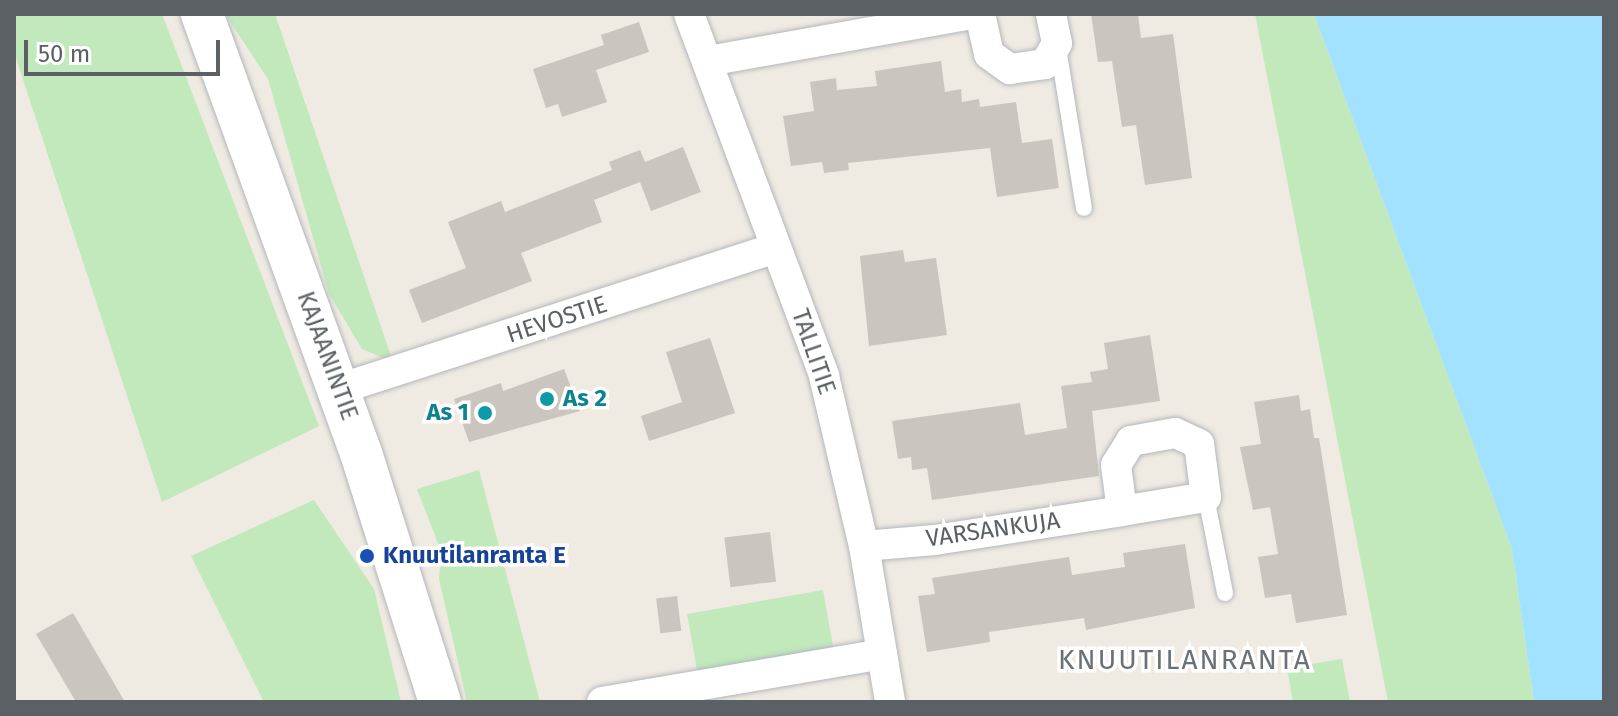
<!DOCTYPE html>
<style>
body{margin:0}
#map{position:relative;width:1618px;height:716px;overflow:hidden;background:#efeae2;font-family:"Fira Sans",sans-serif}
div>[style]{position:absolute}
[style*='--x']{left:calc(var(--x)*1px);top:calc(var(--y)*1px);width:calc(var(--w)*1px);rotate:calc(var(--a)*1deg)}
.green>*{inset:0;background:#c1e9bc;transform-origin:0 0}
.water>*{inset:0;background:#a2e2ff}
.building>*{inset:0;background:#cac5bf;transform-origin:0 0}
.roads{filter:drop-shadow(0 0 2px #b3b7bb) drop-shadow(0 0 2px #b3b7bb)}
.lane>*{height:16px;margin:-8px;padding:0 8px;transform-origin:8px;border-radius:8px;background:#fff}
.street>*{height:30px;margin:-15px;padding:0 15px;transform-origin:15px;border-radius:15px;background:#fff}
.secondary>*{height:42px;margin:-21px;padding:0 21px;transform-origin:21px;border-radius:21px;background:#fff}
.dots>*{width:22px;height:22px;translate:-50% -50%;box-sizing:border-box;border:4px solid #fff;border-radius:50%}
span{translate:-50% -50%;white-space:nowrap;text-align:center;line-height:1.15;-webkit-text-stroke:7px #fff;paint-order:stroke}
.street-label{font-size:24px;color:#5a6064}
.culture-label{font-size:24px;color:#0d838f;font-weight:700}
.left{translate:0 -50%;text-align:left}
.right{translate:-100% -50%;text-align:right}
.transit-label{font-size:24px;color:#164399;font-weight:700}
.quarter-label{font-size:28px;color:#6b7276;letter-spacing:2px}
.frame{position:absolute;inset:0;border:16px solid #5a6064;pointer-events:none}
.scale{position:absolute;left:24px;top:40px;width:196px;height:36px;box-sizing:border-box;border:4px solid #5a6064;border-top:0;padding-left:10px;font-size:24px;line-height:28px;white-space:nowrap;color:#5a6064;-webkit-text-stroke:6px #fff;paint-order:stroke}
</style>
<div id="map">
<div class="green">
<i style="clip-path:polygon(14px 14px,162px 14px,319px 426px,162px 502px,14px 52px)"></i>
<i style="clip-path:polygon(225px 14px,275px 14px,393px 362px,362px 349px,329px 294px,268px 79px)"></i>
<i style="clip-path:polygon(1255px 14px,1314px 14px,1512px 549px,1534px 702px,1388px 702px)"></i>
<i style="clip-path:polygon(479px 470px,540px 702px,467px 702px,439px 579px,441px 551px,417px 489px)"></i>
<i style="clip-path:polygon(314px 500px,374px 589px,401px 702px,264px 702px,191px 556px)"></i>
<i style="left:823px;top:590px;width:61px;height:138px;rotate:80deg"></i>
<i style="clip-path:polygon(1342px 659px,1350px 702px,1293px 702px,1287px 668px)"></i>
</div>
<div class="water">
<i style="clip-path:polygon(1314px 14px,1604px 14px,1604px 702px,1534px 702px,1512px 549px)"></i>
</div>
<div class="building">
<i style="clip-path:polygon(1091px 14px,1138px 14px,1141px 38px,1173px 34px,1192px 178px,1145px 185px,1136px 125px,1122px 127px,1112px 61px,1098px 62px)"></i>
<i style="clip-path:polygon(639px 22px,649px 52px,596px 70px,607px 102px,562px 117px,558px 104px,546px 108px,533px 69px,604px 45px,601px 35px)"></i>
<i style="clip-path:polygon(941px 61px,945px 92px,961px 89px,962px 102px,979px 99px,980px 107px,1016px 102px,1022px 143px,1052px 139px,1059px 188px,997px 197px,990px 148px,848px 163px,849px 170px,824px 173px,822px 162px,791px 166px,783px 116px,814px 111px,810px 82px,836px 78px,837px 90px,877px 86px,875px 71px)"></i>
<i style="clip-path:polygon(683px 147px,701px 192px,651px 211px,640px 182px,594px 200px,602px 222px,521px 253px,532px 281px,422px 323px,409px 290px,466px 268px,448px 222px,501px 201px,505px 212px,612px 170px,609px 162px,640px 150px,645px 162px)"></i>
<i style="clip-path:polygon(903px 250px,905px 262px,936px 258px,947px 335px,869px 346px,860px 256px)"></i>
<i style="clip-path:polygon(1150px 335px,1160px 401px,1092px 411px,1099px 476px,932px 500px,927px 468px,912px 470px,911px 457px,898px 459px,892px 421px,1020px 403px,1025px 435px,1067px 428px,1061px 386px,1092px 382px,1090px 372px,1108px 369px,1104px 343px)"></i>
<i style="clip-path:polygon(710px 338px,735px 413px,649px 441px,641px 416px,682px 402px,666px 352px)"></i>
<i style="clip-path:polygon(564px 369px,580px 411px,469px 442px,454px 399px,501px 383px,503px 391px)"></i>
<i style="clip-path:polygon(1299px 395px,1301px 411px,1310px 409px,1314px 438px,1319px 438px,1347px 615px,1296px 623px,1291px 594px,1265px 598px,1258px 557px,1278px 554px,1270px 507px,1253px 510px,1240px 447px,1261px 444px,1254px 402px)"></i>
<i style="left:770px;top:532px;width:50px;height:46px;rotate:83deg"></i>
<i style="clip-path:polygon(1185px 544px,1195px 608px,1086px 630px,1084px 618px,989px 632px,990px 642px,927px 652px,918px 596px,935px 594px,932px 578px,1069px 557px,1072px 575px,1125px 567px,1123px 553px)"></i>
<i style="left:677px;top:596px;width:35px;height:21px;rotate:83deg"></i>
<i style="clip-path:polygon(73px 613px,125px 702px,76px 702px,36px 634px)"></i>
</div>
<div class="roads">
<div class="lane">
<i style="--x:1058;--y:48;--w:162;--a:80.8"></i>
<i style="--x:1206;--y:497;--w:98;--a:78.8"></i>
</div>
<div class="street">
<i style="--x:689;--y:14;--w:386;--a:69.5"></i>
<i style="--x:824;--y:376;--w:175;--a:76.8"></i>
<i style="--x:864;--y:546;--w:158;--a:80.5"></i>
<i style="--x:980;--y:14;--w:41;--a:77.3"></i>
<i style="--x:989;--y:54;--w:26;--a:36"></i>
<i style="--x:1010;--y:69;--w:35;--a:-8"></i>
<i style="--x:1045;--y:64;--w:24;--a:-60"></i>
<i style="--x:1057;--y:43;--w:30;--a:-102"></i>
<i style="--x:708;--y:61;--w:267;--a:-10.1"></i>
<i style="--x:339;--y:389;--w:458;--a:-17.9"></i>
<i style="--x:864;--y:546;--w:71;--a:-4.8"></i>
<i style="--x:935;--y:540;--w:189;--a:-8.8"></i>
<i style="--x:1122;--y:511;--w:85;--a:-9.5"></i>
<i style="--x:1206;--y:497;--w:53;--a:-97.5"></i>
<i style="--x:1199;--y:444;--w:26;--a:-155"></i>
<i style="--x:1175;--y:433;--w:45;--a:169.7"></i>
<i style="--x:1131;--y:441;--w:28;--a:122"></i>
<i style="--x:1116;--y:465;--w:46;--a:82.6"></i>
<i style="--x:602;--y:702;--w:284;--a:-9.7"></i>
</div>
<div class="secondary">
<i style="--x:202;--y:14;--w:467;--a:70.1"></i>
<i style="--x:361;--y:453;--w:261;--a:72.4"></i>
</div>
</div>
<div class="dots">
<i style="left:547px;top:399px;background:#0f9aa8"></i>
<i style="left:485px;top:413px;background:#0f9aa8"></i>
<i style="left:367px;top:556px;background:#1a4fb4"></i>
</div>
<div class="street-label">
<span style="left:557px;top:320px;rotate:-18deg">HEVOSTIE</span>
<span style="left:813px;top:352px;rotate:71deg">TALLITIE</span>
<span style="left:327px;top:356px;rotate:70deg">KAJAANINTIE</span>
<span style="left:993px;top:530px;rotate:-8deg">VARSANKUJA</span>
</div>
<div class="culture-label">
<span class="left" style="left:563px;top:399px">As 2</span>
<span class="right" style="left:469px;top:413px">As 1</span>
</div>
<div class="transit-label">
<span class="left" style="left:383px;top:556px">Knuutilanranta E</span>
</div>
<div class="quarter-label">
<span style="left:1185px;top:660px">KNUUTILANRANTA</span>
</div>
<div class="frame"></div>
<div class="scale">50 m</div>
</div>
